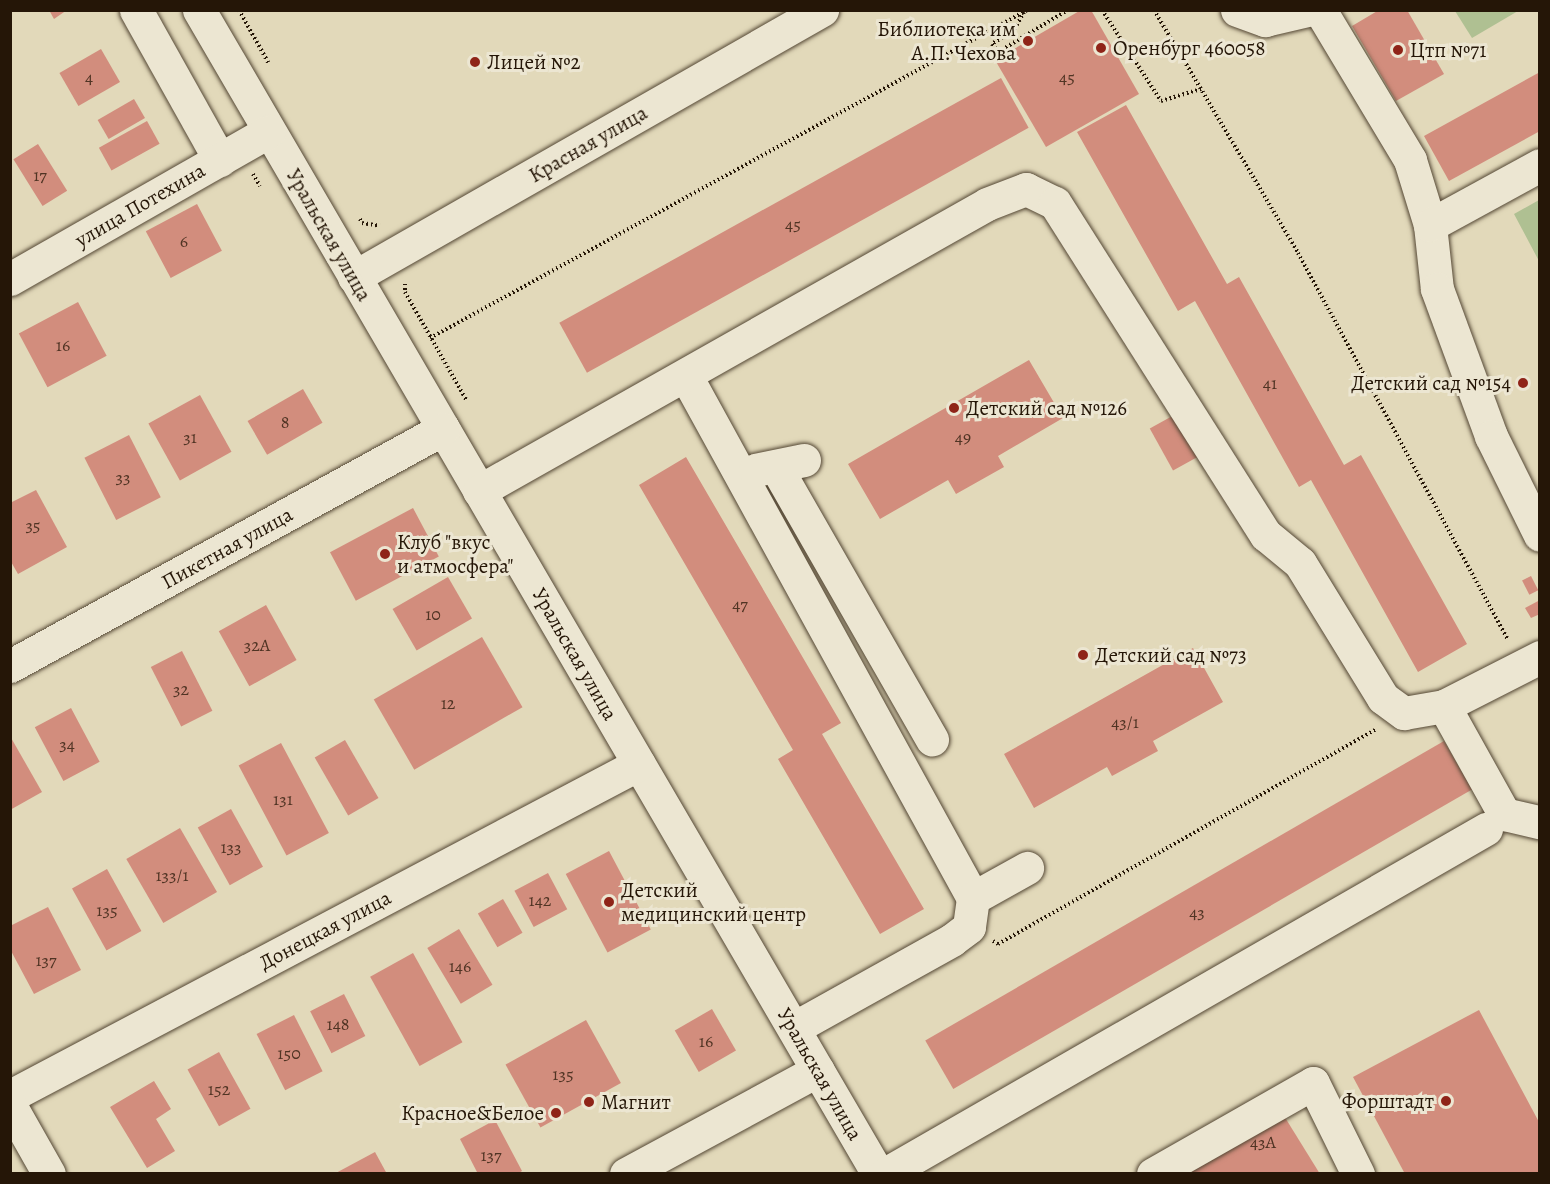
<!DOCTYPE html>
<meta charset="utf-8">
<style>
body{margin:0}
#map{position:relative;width:1550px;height:1184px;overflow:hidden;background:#e2d9ba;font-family:Alegreya,serif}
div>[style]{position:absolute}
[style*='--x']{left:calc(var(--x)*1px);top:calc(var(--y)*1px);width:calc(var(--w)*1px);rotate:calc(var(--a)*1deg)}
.green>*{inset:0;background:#afc092}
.building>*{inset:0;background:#d28d7d;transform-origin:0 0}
.path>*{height:4px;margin-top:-2px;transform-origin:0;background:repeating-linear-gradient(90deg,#251607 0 1.5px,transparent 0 4.5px)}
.roads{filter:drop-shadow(0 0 2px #544734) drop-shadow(0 0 2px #544734)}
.minor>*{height:33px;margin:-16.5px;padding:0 16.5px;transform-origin:16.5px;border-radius:16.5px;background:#ece6d2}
.dots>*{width:16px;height:16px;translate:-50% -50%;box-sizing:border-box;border:3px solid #ece6d2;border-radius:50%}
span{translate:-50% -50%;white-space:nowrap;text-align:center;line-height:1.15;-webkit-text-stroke:6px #ece6d2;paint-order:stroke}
.number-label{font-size:18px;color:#503424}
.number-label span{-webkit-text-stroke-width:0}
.poi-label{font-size:21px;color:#251607}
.right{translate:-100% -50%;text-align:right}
.left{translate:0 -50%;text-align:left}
.street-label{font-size:21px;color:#251607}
.frame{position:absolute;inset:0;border:12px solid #251607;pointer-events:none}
</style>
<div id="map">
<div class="green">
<i style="clip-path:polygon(1455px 11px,1518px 11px,1472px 38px)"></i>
<i style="clip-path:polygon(1539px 200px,1539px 261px,1514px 214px)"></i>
</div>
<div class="building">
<i style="clip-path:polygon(49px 10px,67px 10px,54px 19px)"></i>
<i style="clip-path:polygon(1081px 10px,1091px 10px,1139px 94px,1046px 147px,995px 60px)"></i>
<i style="clip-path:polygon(1379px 10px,1407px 10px,1444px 74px,1396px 101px,1352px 26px)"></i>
<i style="left:101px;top:49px;width:38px;height:48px;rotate:60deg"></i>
<i style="clip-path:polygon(1540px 72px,1540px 131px,1449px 181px,1424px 136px)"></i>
<i style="left:1001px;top:78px;width:57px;height:505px;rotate:61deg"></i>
<i style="left:134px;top:99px;width:22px;height:42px;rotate:60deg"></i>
<i style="clip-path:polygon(1126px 105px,1227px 284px,1239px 277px,1344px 465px,1361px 455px,1467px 644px,1418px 672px,1311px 480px,1299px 487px,1195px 301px,1178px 311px,1077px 132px)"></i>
<i style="left:147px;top:121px;width:26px;height:55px;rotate:61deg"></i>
<i style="left:38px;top:144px;width:55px;height:29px;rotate:58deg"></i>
<i style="left:197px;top:204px;width:53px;height:58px;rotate:62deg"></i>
<i style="left:78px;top:302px;width:61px;height:67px;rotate:62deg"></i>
<i style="clip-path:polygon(1029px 360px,1063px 418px,998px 456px,1004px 467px,956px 494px,948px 480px,880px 519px,848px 464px)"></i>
<i style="left:303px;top:389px;width:39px;height:64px;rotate:60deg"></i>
<i style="left:200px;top:395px;width:65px;height:59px;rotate:61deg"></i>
<i style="left:1176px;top:414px;width:48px;height:30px;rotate:61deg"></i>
<i style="left:129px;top:435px;width:70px;height:50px;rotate:63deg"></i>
<i style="clip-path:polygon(686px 457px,841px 723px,822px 734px,924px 909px,880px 934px,778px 759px,793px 750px,639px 485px)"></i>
<i style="clip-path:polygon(36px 490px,67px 547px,18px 574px,10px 560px,10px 503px)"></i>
<i style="left:413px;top:508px;width:55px;height:94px;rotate:62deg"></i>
<i style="left:1531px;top:576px;width:16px;height:10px;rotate:63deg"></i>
<i style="left:448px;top:577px;width:48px;height:64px;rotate:60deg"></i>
<i style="clip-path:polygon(1540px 600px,1540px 614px,1531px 618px,1525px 608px)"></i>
<i style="left:266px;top:605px;width:63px;height:54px;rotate:61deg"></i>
<i style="left:482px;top:637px;width:81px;height:125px;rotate:60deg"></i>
<i style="clip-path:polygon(1193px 648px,1223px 702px,1153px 741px,1158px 751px,1112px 776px,1107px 767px,1034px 808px,1004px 754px)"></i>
<i style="left:182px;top:651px;width:67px;height:35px;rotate:63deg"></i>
<i style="left:71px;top:708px;width:61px;height:41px;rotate:62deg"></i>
<i style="clip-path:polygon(10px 736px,42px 792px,10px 810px)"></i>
<i style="left:345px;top:740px;width:67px;height:35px;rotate:60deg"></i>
<i style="left:1444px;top:741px;width:56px;height:599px;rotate:60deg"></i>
<i style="left:281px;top:743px;width:102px;height:48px;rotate:62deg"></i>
<i style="left:231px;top:809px;width:66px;height:38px;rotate:61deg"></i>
<i style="left:180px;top:828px;width:74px;height:62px;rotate:60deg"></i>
<i style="left:609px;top:851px;width:89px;height:49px;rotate:62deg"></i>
<i style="left:107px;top:869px;width:71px;height:40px;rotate:61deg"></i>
<i style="left:548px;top:873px;width:41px;height:38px;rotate:62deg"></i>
<i style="left:503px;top:899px;width:39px;height:29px;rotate:60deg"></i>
<i style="clip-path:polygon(48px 907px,81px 970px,34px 994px,10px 949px,10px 926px)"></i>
<i style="left:459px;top:929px;width:65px;height:37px;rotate:59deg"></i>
<i style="left:413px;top:953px;width:102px;height:49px;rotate:61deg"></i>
<i style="left:344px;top:994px;width:47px;height:38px;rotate:63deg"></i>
<i style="left:712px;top:1009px;width:48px;height:43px;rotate:60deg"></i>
<i style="clip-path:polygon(1479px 1010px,1540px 1124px,1540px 1174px,1405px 1174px,1353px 1077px)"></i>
<i style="left:294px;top:1015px;width:63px;height:42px;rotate:63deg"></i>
<i style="left:586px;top:1020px;width:72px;height:92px;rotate:61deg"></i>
<i style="left:219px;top:1052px;width:65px;height:36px;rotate:61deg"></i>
<i style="clip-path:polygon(154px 1081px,171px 1109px,156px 1119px,175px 1151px,147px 1168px,110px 1107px)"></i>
<i style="clip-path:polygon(1281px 1111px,1320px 1174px,1171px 1174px)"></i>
<i style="clip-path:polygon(495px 1120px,522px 1171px,517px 1174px,478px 1174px,460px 1139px)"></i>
<i style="clip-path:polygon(375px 1152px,387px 1174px,334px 1174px)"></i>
</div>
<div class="path">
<i style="--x:239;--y:10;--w:60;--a:60.9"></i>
<i style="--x:1102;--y:10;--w:108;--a:57"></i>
<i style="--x:1161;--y:101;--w:42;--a:-16.7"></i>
<i style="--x:1154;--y:10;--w:282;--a:59.3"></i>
<i style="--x:1298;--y:253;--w:440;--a:61.5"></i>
<i style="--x:1024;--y:12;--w:21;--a:119"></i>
<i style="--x:1014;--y:30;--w:26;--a:148"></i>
<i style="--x:992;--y:44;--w:10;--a:53"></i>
<i style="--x:998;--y:52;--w:82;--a:-31"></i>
<i style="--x:253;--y:174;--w:14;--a:60"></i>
<i style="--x:360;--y:219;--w:4;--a:63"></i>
<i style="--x:362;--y:223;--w:18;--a:9"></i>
<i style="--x:405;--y:284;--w:8;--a:90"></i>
<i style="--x:405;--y:292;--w:125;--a:60.4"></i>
<i style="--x:430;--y:338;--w:681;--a:-28.78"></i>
<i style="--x:993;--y:941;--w:6;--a:31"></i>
<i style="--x:998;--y:944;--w:434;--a:-29.6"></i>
</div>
<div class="roads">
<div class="minor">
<i style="--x:136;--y:10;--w:172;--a:60.8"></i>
<i style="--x:199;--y:10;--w:1348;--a:59.74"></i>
<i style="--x:1237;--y:10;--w:30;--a:20"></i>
<i style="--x:1265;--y:20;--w:44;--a:-13.1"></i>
<i style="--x:1320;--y:10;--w:175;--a:59"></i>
<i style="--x:1410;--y:160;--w:68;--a:72.9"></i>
<i style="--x:1430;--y:225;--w:64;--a:83.8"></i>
<i style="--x:1437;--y:289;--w:157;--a:69.8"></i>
<i style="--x:1491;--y:436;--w:110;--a:63.7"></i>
<i style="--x:1430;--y:225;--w:125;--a:-28.6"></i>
<i style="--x:354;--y:277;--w:539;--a:-29.71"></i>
<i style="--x:10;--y:279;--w:298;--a:-29.7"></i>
<i style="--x:686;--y:376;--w:596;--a:61.2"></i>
<i style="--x:973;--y:898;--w:29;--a:98"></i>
<i style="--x:969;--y:927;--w:21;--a:143"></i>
<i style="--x:952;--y:940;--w:181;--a:150.9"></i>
<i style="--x:776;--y:467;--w:314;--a:60.2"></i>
<i style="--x:755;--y:470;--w:50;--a:-11.5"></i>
<i style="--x:479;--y:491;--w:583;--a:-29.46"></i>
<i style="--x:987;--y:204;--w:42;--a:-21"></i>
<i style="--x:1026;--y:189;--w:32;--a:26"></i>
<i style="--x:1055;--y:203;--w:393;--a:57.6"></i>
<i style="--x:1266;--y:535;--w:44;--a:39.5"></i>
<i style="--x:1300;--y:563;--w:158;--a:58.4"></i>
<i style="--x:1383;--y:698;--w:26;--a:36"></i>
<i style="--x:1404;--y:713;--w:41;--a:-9.9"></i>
<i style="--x:1444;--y:706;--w:108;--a:-27"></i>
<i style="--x:10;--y:666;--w:494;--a:-28.7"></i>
<i style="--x:1444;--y:706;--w:124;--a:60.9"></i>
<i style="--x:1504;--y:814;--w:37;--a:13"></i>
<i style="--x:973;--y:898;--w:62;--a:-29.1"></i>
<i style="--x:10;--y:1096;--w:711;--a:-27.83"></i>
<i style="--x:10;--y:1105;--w:79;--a:60.5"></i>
<i style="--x:626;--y:1174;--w:218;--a:-28.4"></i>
<i style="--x:885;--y:1174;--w:693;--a:-29.86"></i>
<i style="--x:1153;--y:1174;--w:184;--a:-29.6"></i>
<i style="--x:1313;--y:1083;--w:102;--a:63.7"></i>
</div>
</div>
<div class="dots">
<i style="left:1028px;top:41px;background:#8f2418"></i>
<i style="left:1101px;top:48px;background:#8f2418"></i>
<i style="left:1398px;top:50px;background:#8f2418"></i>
<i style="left:475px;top:62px;background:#8f2418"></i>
<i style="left:1523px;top:383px;background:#8f2418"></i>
<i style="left:954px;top:408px;background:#8f2418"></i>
<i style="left:385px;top:554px;background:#8f2418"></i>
<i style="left:1083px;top:655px;background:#8f2418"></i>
<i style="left:609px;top:902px;background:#8f2418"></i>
<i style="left:1446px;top:1101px;background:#8f2418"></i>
<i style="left:589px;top:1102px;background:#8f2418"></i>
<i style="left:556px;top:1113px;background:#8f2418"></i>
</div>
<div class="number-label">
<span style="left:89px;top:77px">4</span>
<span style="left:1067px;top:77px">45</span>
<span style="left:40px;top:175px">17</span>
<span style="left:793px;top:224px">45</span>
<span style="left:184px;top:241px">6</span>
<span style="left:63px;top:345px">16</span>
<span style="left:1270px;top:383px">41</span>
<span style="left:285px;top:422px">8</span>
<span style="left:190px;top:437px">31</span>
<span style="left:963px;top:437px">49</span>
<span style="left:123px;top:477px">33</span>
<span style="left:33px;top:525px">35</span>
<span style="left:740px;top:604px">47</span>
<span style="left:433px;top:614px">10</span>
<span style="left:257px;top:645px">32А</span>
<span style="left:181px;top:689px">32</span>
<span style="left:448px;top:703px">12</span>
<span style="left:1125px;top:722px">43/1</span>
<span style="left:67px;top:744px">34</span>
<span style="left:283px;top:799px">131</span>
<span style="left:231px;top:847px">133</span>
<span style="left:172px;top:875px">133/1</span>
<span style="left:540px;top:900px">142</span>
<span style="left:107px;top:910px">135</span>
<span style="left:1197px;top:912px">43</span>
<span style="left:46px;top:960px">137</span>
<span style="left:460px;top:966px">146</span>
<span style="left:338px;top:1024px">148</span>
<span style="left:706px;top:1041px">16</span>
<span style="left:289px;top:1053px">150</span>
<span style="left:563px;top:1074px">135</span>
<span style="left:219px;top:1089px">152</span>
<span style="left:1263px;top:1142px">43А</span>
<span style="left:491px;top:1155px">137</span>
</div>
<div class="poi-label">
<span class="right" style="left:1016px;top:41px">Библиотека им<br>А.П. Чехова</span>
<span class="left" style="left:1113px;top:48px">Оренбург 460058</span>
<span class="left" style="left:1410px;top:50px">Цтп №71</span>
<span class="left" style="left:487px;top:62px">Лицей №2</span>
<span class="right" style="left:1511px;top:383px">Детский сад №154</span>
<span class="left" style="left:966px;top:408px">Детский сад №126</span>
<span class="left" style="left:397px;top:554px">Клуб "вкус<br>и атмосфера"</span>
<span class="left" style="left:1095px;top:655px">Детский сад №73</span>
<span class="left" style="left:621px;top:902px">Детский<br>медицинский центр</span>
<span class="right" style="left:1434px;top:1101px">Форштадт</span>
<span class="left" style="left:601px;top:1102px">Магнит</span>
<span class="right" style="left:544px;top:1113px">Красное&amp;Белое</span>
</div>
<div class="street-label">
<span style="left:588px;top:144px;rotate:-30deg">Красная улица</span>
<span style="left:140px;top:205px;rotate:-30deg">улица Потехина</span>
<span style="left:329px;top:235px;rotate:60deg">Уральская улица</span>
<span style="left:227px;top:548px;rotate:-29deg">Пикетная улица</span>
<span style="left:575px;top:654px;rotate:60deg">Уральская улица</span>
<span style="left:325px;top:930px;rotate:-28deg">Донецкая улица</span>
<span style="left:820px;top:1074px;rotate:60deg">Уральская улица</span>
</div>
<div class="frame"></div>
</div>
